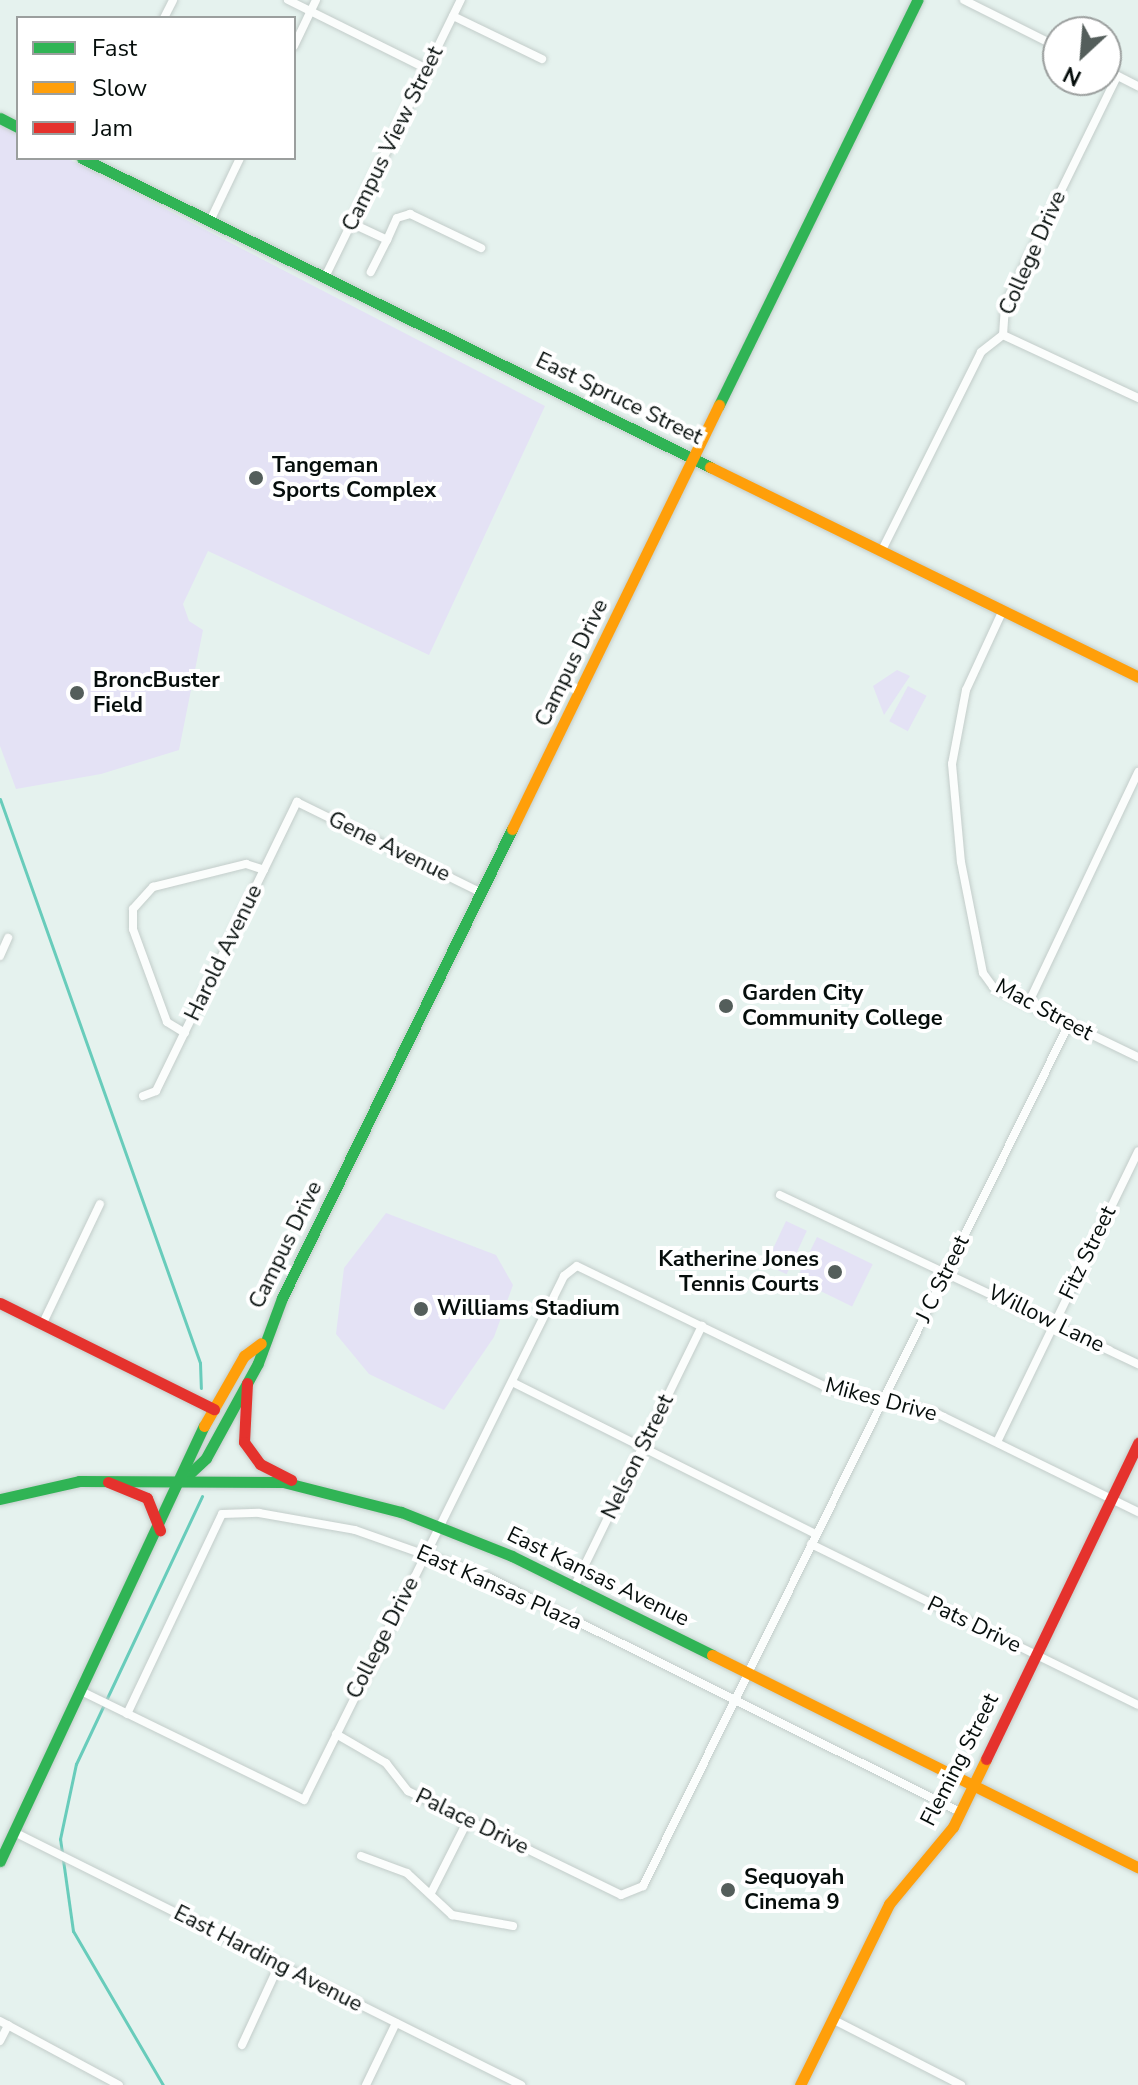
<!DOCTYPE html>
<style>
body{margin:0}
#map{position:relative;width:1138px;height:2085px;overflow:hidden;background:#e5f2ee;font-family:"Nunito Sans",sans-serif}
div>[style]{position:absolute}
[style*='--x']{left:calc(var(--x)*1px);top:calc(var(--y)*1px);width:calc(var(--w)*1px);rotate:calc(var(--a)*1deg)}
.green>*{inset:0;background:#e4e2f5;transform-origin:0 0}
.stream>*{height:3px;margin:-1.5px;padding:0 1.5px;transform-origin:1.5px;border-radius:1.5px;background:#68ccbb}
.roads{filter:drop-shadow(0 0 2px #c3cdca) drop-shadow(0 0 2px #c3cdca)}
.street>*{height:8px;margin:-4px;padding:0 4px;transform-origin:4px;border-radius:4px;background:#fbfdfc}
.fast>*{height:11px;margin:-5.5px;padding:0 5.5px;transform-origin:5.5px;border-radius:5.5px;background:#30b455}
.slow>*{height:11px;margin:-5.5px;padding:0 5.5px;transform-origin:5.5px;border-radius:5.5px;background:#ff9f0a}
.jam>*{height:11px;margin:-5.5px;padding:0 5.5px;transform-origin:5.5px;border-radius:5.5px;background:#e5322d}
.dots>*{width:22px;height:22px;translate:-50% -50%;box-sizing:border-box;border:4px solid #fff;border-radius:50%}
span{translate:-50% -50%;white-space:nowrap;text-align:center;line-height:1.15;-webkit-text-stroke:8px #fff;paint-order:stroke}
.street-label{font-size:22px;color:#060e0c}
.poi-label{font-size:22px;color:#060e0c;font-weight:700}
.left{translate:0 -50%;text-align:left}
.right{translate:-100% -50%;text-align:right}
.legend{position:absolute;left:16px;top:16px;width:280px;height:144px;box-sizing:border-box;background:#fff;border:2px solid #9b9f9e;margin:0;padding:10px 14px;list-style:none;font-size:24px;color:#060e0c}
.legend li{display:flex;align-items:center;gap:16px;height:40px}
.legend b{width:40px;border:2px solid #9b9f9e}
.north{position:absolute;left:1042px;top:16px;width:80px;height:80px;box-sizing:border-box;background:#fff;border:2px solid #9b9f9e;border-radius:50%;rotate:206deg;font-size:22px;font-weight:700;line-height:32px;text-align:center;color:#060e0c}
.north::after{content:'';display:block;margin:auto;width:28px;height:36px;background:#545e5b;clip-path:polygon(50% 0,100% 100%,50% 72%,0 100%)}
</style>
<div id="map">
<div class="green">
<i style="clip-path:polygon(0 125px,18px 134px,18px 158px,67px 158px,545px 406px,429px 655px,208px 551px,183px 604px,189px 621px,203px 630px,179px 750px,101px 774px,16px 789px,0 746px)"></i>
<i style="clip-path:polygon(897px 670px,910px 676px,884px 715px,873px 686px)"></i>
<i style="left:908px;top:686px;width:21px;height:40px;rotate:28deg"></i>
<i style="clip-path:polygon(386px 1213px,496px 1255px,513px 1285px,494px 1337px,444px 1410px,369px 1374px,336px 1334px,344px 1268px)"></i>
<i style="left:786px;top:1221px;width:23px;height:48px;rotate:25deg"></i>
<i style="left:817px;top:1237px;width:62px;height:47px;rotate:26deg"></i>
</div>
<div class="stream">
<i style="--x:0;--y:799;--w:598;--a:70.47"></i>
<i style="--x:200;--y:1363;--w:25;--a:88"></i>
<i style="--x:163;--y:2085;--w:178;--a:-120.3"></i>
<i style="--x:73;--y:1931;--w:93;--a:-98"></i>
<i style="--x:60;--y:1839;--w:77;--a:-78"></i>
<i style="--x:76;--y:1764;--w:296;--a:-64.8"></i>
</div>
<div class="roads">
<div class="street">
<i style="--x:288;--y:0;--w:155;--a:26.4"></i>
<i style="--x:964;--y:0;--w:105;--a:26.6"></i>
<i style="--x:453;--y:16;--w:99;--a:25.8"></i>
<i style="--x:164;--y:18;--w:20;--a:-63"></i>
<i style="--x:294;--y:46;--w:51;--a:-64.4"></i>
<i style="--x:1106;--y:70;--w:36;--a:27"></i>
<i style="--x:210;--y:221;--w:70;--a:-64.5"></i>
<i style="--x:351;--y:223;--w:40;--a:25"></i>
<i style="--x:387;--y:240;--w:36;--a:117"></i>
<i style="--x:387;--y:240;--w:24;--a:-66"></i>
<i style="--x:397;--y:218;--w:14;--a:-17"></i>
<i style="--x:410;--y:214;--w:79;--a:25.6"></i>
<i style="--x:325;--y:277;--w:309;--a:-63.9"></i>
<i style="--x:1003;--y:335;--w:30;--a:-86"></i>
<i style="--x:1005;--y:305;--w:255;--a:-63.9"></i>
<i style="--x:1003;--y:335;--w:149;--a:25"></i>
<i style="--x:882;--y:550;--w:221;--a:-63.4"></i>
<i style="--x:981;--y:352;--w:28;--a:-38"></i>
<i style="--x:1003;--y:610;--w:88;--a:114.8"></i>
<i style="--x:966;--y:690;--w:75;--a:100.7"></i>
<i style="--x:952;--y:764;--w:98;--a:84.8"></i>
<i style="--x:961;--y:862;--w:113;--a:78.8"></i>
<i style="--x:983;--y:973;--w:17;--a:54"></i>
<i style="--x:993;--y:987;--w:161;--a:25.8"></i>
<i style="--x:0;--y:956;--w:20;--a:-66"></i>
<i style="--x:1028;--y:1004;--w:257;--a:-64.6"></i>
<i style="--x:185;--y:1033;--w:21;--a:-149"></i>
<i style="--x:167;--y:1022;--w:99;--a:-110.1"></i>
<i style="--x:133;--y:929;--w:20;--a:-90"></i>
<i style="--x:133;--y:909;--w:30;--a:-48"></i>
<i style="--x:153;--y:887;--w:96;--a:-13.9"></i>
<i style="--x:246;--y:864;--w:19;--a:18"></i>
<i style="--x:143;--y:1096;--w:14;--a:-21"></i>
<i style="--x:156;--y:1091;--w:322;--a:-64"></i>
<i style="--x:297;--y:802;--w:206;--a:26.2"></i>
<i style="--x:780;--y:1195;--w:396;--a:25.3"></i>
<i style="--x:42;--y:1325;--w:134;--a:-64.4"></i>
<i style="--x:512;--y:1382;--w:340;--a:26.6"></i>
<i style="--x:997;--y:1442;--w:323;--a:-64.1"></i>
<i style="--x:811;--y:1544;--w:364;--a:26.2"></i>
<i style="--x:574;--y:1587;--w:291;--a:-63.9"></i>
<i style="--x:83;--y:1692;--w:246;--a:26"></i>
<i style="--x:304;--y:1800;--w:585;--a:-63.61"></i>
<i style="--x:564;--y:1276;--w:16;--a:-38"></i>
<i style="--x:577;--y:1266;--w:275;--a:25.9"></i>
<i style="--x:824;--y:1386;--w:117;--a:13.8"></i>
<i style="--x:938;--y:1414;--w:223;--a:26.1"></i>
<i style="--x:127;--y:1714;--w:221;--a:-64.6"></i>
<i style="--x:222;--y:1514;--w:37;--a:-2"></i>
<i style="--x:259;--y:1513;--w:97;--a:10"></i>
<i style="--x:355;--y:1530;--w:141;--a:19.5"></i>
<i style="--x:488;--y:1577;--w:527;--a:26.47"></i>
<i style="--x:336;--y:1734;--w:58;--a:30.1"></i>
<i style="--x:386;--y:1763;--w:36;--a:52"></i>
<i style="--x:408;--y:1791;--w:237;--a:26"></i>
<i style="--x:621;--y:1895;--w:24;--a:-22"></i>
<i style="--x:643;--y:1886;--w:962;--a:-63.7"></i>
<i style="--x:14;--y:1832;--w:567;--a:26.52"></i>
<i style="--x:361;--y:1856;--w:49;--a:20.3"></i>
<i style="--x:407;--y:1873;--w:62;--a:43"></i>
<i style="--x:452;--y:1915;--w:62;--a:10.2"></i>
<i style="--x:431;--y:1893;--w:82;--a:-63.1"></i>
<i style="--x:832;--y:2019;--w:145;--a:27.1"></i>
<i style="--x:0;--y:2021;--w:135;--a:28.3"></i>
<i style="--x:0;--y:2041;--w:18;--a:-63"></i>
<i style="--x:242;--y:2045;--w:88;--a:-65.2"></i>
<i style="--x:366;--y:2085;--w:69;--a:-64.2"></i>
</div>
<div class="fast">
<i style="--x:0;--y:118;--w:20;--a:27"></i>
<i style="--x:82;--y:158;--w:700;--a:26.2"></i>
<i style="--x:719;--y:405;--w:451;--a:-63.9"></i>
<i style="--x:187;--y:1476;--w:26;--a:-43"></i>
<i style="--x:206;--y:1458;--w:108;--a:-61.3"></i>
<i style="--x:258;--y:1363;--w:69;--a:-69.7"></i>
<i style="--x:282;--y:1298;--w:522;--a:-63.88"></i>
<i style="--x:0;--y:1499;--w:81;--a:-12.8"></i>
<i style="--x:79;--y:1481;--w:204;--a:0.3"></i>
<i style="--x:283;--y:1482;--w:122;--a:14.3"></i>
<i style="--x:401;--y:1512;--w:119;--a:21.6"></i>
<i style="--x:512;--y:1556;--w:223;--a:26.3"></i>
<i style="--x:0;--y:1861;--w:480;--a:-64.9"></i>
</div>
<div class="slow">
<i style="--x:710;--y:467;--w:477;--a:26.1"></i>
<i style="--x:512;--y:829;--w:472;--a:-64"></i>
<i style="--x:204;--y:1426;--w:81;--a:-60.3"></i>
<i style="--x:244;--y:1356;--w:21;--a:-37"></i>
<i style="--x:712;--y:1655;--w:476;--a:26.5"></i>
<i style="--x:800;--y:2085;--w:202;--a:-63.8"></i>
<i style="--x:889;--y:1904;--w:100;--a:-50.3"></i>
<i style="--x:953;--y:1827;--w:76;--a:-64.1"></i>
</div>
<div class="jam">
<i style="--x:0;--y:1303;--w:239;--a:26.4"></i>
<i style="--x:247;--y:1383;--w:59;--a:92.9"></i>
<i style="--x:244;--y:1442;--w:27;--a:54"></i>
<i style="--x:260;--y:1464;--w:35;--a:27"></i>
<i style="--x:108;--y:1482;--w:42;--a:22.3"></i>
<i style="--x:147;--y:1498;--w:35;--a:68"></i>
<i style="--x:986;--y:1759;--w:351;--a:-64.3"></i>
</div>
</div>
<div class="dots">
<i style="left:256px;top:478px;background:#545e5b"></i>
<i style="left:77px;top:693px;background:#545e5b"></i>
<i style="left:726px;top:1006px;background:#545e5b"></i>
<i style="left:835px;top:1272px;background:#545e5b"></i>
<i style="left:421px;top:1309px;background:#545e5b"></i>
<i style="left:728px;top:1890px;background:#545e5b"></i>
</div>
<div class="street-label">
<span style="left:393px;top:139px;rotate:-64deg">Campus View Street</span>
<span style="left:1033px;top:253px;rotate:-66deg">College Drive</span>
<span style="left:619px;top:399px;rotate:26deg">East Spruce Street</span>
<span style="left:572px;top:663px;rotate:-64deg">Campus Drive</span>
<span style="left:389px;top:847px;rotate:26deg">Gene Avenue</span>
<span style="left:224px;top:953px;rotate:-64deg">Harold Avenue</span>
<span style="left:1044px;top:1010px;rotate:28deg">Mac Street</span>
<span style="left:286px;top:1245px;rotate:-64deg">Campus Drive</span>
<span style="left:1088px;top:1253px;rotate:-64deg">Fitz Street</span>
<span style="left:943px;top:1279px;rotate:-64deg">J C Street</span>
<span style="left:1046px;top:1319px;rotate:26deg">Willow Lane</span>
<span style="left:881px;top:1400px;rotate:15deg">Mikes Drive</span>
<span style="left:638px;top:1457px;rotate:-64deg">Nelson Street</span>
<span style="left:598px;top:1577px;rotate:26deg">East Kansas Avenue</span>
<span style="left:499px;top:1588px;rotate:24deg">East Kansas Plaza</span>
<span style="left:974px;top:1625px;rotate:26deg">Pats Drive</span>
<span style="left:383px;top:1638px;rotate:-63deg">College Drive</span>
<span style="left:960px;top:1760px;rotate:-63deg">Fleming Street</span>
<span style="left:472px;top:1822px;rotate:26deg">Palace Drive</span>
<span style="left:268px;top:1959px;rotate:27deg">East Harding Avenue</span>
</div>
<div class="poi-label">
<span class="left" style="left:272px;top:478px">Tangeman<br>Sports Complex</span>
<span class="left" style="left:93px;top:693px">BroncBuster<br>Field</span>
<span class="left" style="left:742px;top:1006px">Garden City<br>Community College</span>
<span class="right" style="left:819px;top:1272px">Katherine Jones<br>Tennis Courts</span>
<span class="left" style="left:437px;top:1309px">Williams Stadium</span>
<span class="left" style="left:744px;top:1890px">Sequoyah<br>Cinema 9</span>
</div>
<ul class="legend">
<li><b style="height:10px;background:#30b455"></b>Fast</li>
<li><b style="height:10px;background:#ff9f0a"></b>Slow</li>
<li><b style="height:10px;background:#e5322d"></b>Jam</li>
</ul>
<div class="north">N</div>
</div>
